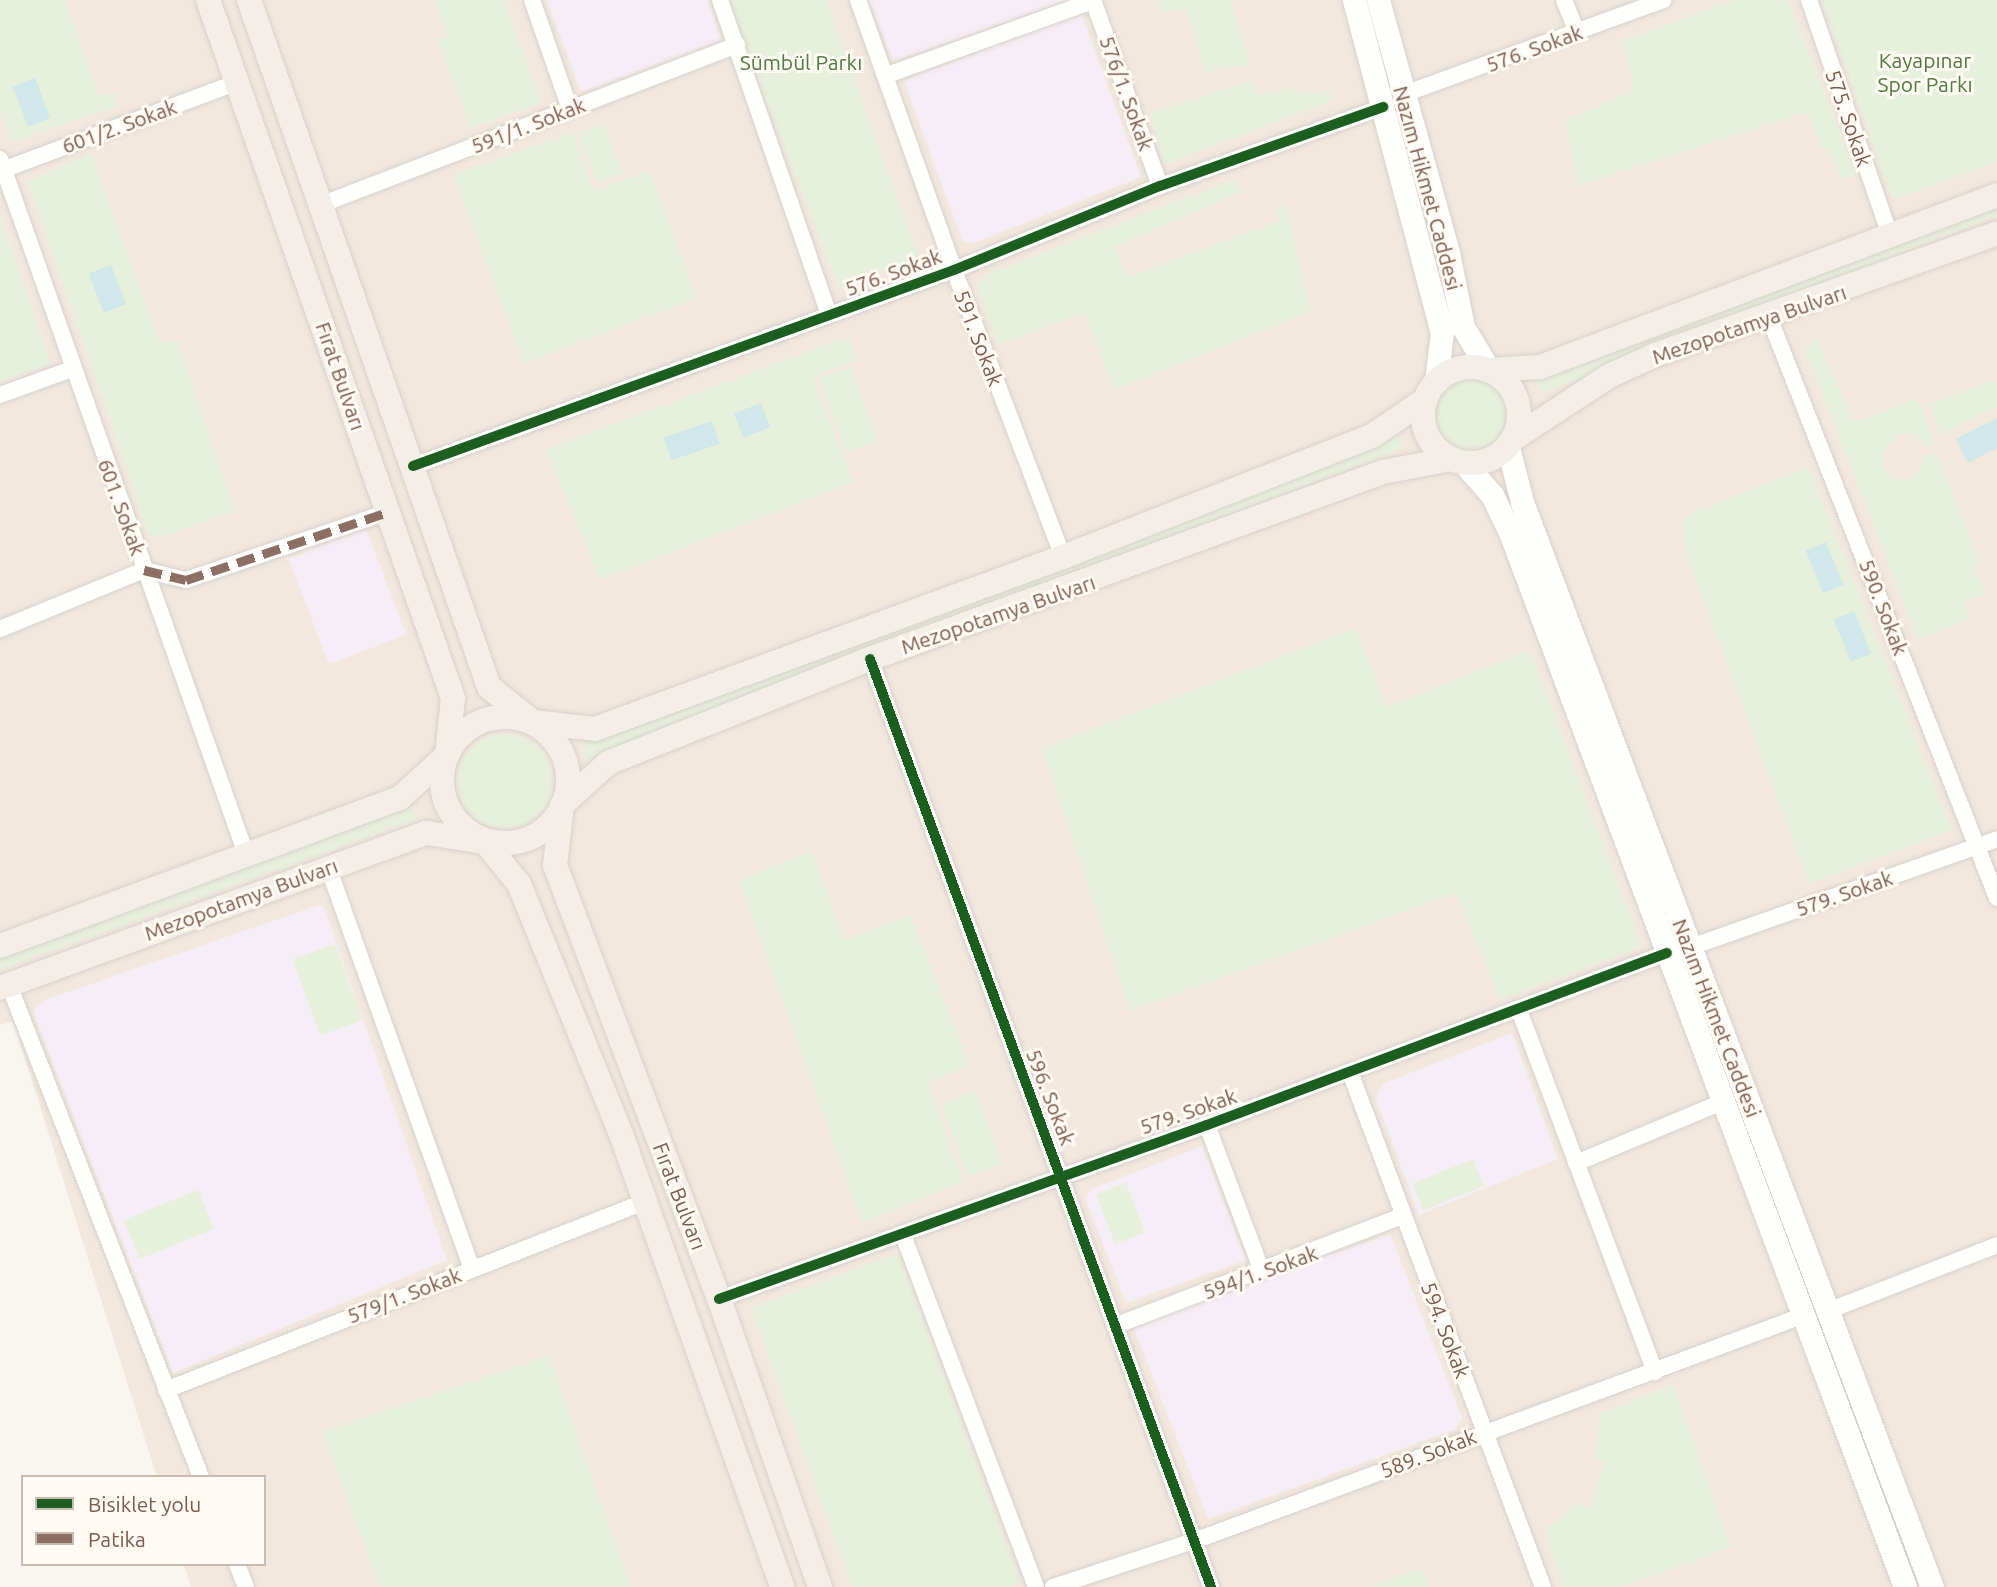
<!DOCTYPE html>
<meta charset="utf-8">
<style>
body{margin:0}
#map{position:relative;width:1997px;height:1587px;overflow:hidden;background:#f9f5f0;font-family:Ubuntu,sans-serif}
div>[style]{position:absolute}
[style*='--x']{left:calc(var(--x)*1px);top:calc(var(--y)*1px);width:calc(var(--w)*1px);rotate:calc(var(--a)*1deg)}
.residential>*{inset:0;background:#f2e8de}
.education>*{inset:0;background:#f6eef6;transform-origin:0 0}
.green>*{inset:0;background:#e7f0db;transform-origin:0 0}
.round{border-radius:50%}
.water>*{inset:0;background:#d0e8ea;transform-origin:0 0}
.roads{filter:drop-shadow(0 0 2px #d7d1cb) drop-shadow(0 0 2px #d7d1cb)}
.minor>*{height:16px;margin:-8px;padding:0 8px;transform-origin:8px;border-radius:8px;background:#fefefd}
.secondary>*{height:23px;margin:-11.5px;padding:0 11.5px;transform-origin:11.5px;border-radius:11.5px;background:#fefefd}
.primary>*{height:24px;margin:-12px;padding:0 12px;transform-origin:12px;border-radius:12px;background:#f3eee8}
.primary>.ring{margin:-12px;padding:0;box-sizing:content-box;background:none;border:24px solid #f3eee8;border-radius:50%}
.quiet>*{height:9px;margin-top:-4.5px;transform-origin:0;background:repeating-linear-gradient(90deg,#8d6e63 0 18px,transparent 0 27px)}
.cycleway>*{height:10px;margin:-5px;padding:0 5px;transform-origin:5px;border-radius:5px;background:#1b5e20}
span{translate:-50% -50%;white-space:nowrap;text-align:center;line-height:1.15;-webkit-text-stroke:6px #fffaf3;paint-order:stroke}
.street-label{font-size:21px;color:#7a5c4d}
.park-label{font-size:21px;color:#537a41}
.legend{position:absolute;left:21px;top:1475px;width:245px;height:91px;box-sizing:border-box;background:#fffaf3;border:2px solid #cabbb1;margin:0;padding:9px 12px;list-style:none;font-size:21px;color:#7a5c4d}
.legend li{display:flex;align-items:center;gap:14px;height:35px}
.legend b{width:35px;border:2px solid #cabbb1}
</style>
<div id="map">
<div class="residential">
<i style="clip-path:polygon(0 0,1997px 0,1997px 1587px,191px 1587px,184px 1564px,264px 1564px,264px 1477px,157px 1477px,13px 1021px,0 1025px)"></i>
</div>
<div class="education">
<i style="clip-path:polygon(547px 0,708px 0,721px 40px,581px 92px)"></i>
<i style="clip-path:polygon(869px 0,1067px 0,893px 61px)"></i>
<i style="clip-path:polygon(1081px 13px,1141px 177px,974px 243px,963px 242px,904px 81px)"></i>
<i style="left:366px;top:529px;width:113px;height:83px;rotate:69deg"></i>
<i style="clip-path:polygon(319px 905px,324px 907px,447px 1260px,173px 1373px,33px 1012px,42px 1001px)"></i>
<i style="clip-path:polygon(1512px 1033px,1558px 1159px,1419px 1215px,1376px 1099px,1382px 1084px)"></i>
<i style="clip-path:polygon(1202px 1146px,1246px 1260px,1126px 1303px,1085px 1197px,1092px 1189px)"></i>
<i style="clip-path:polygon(1390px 1234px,1462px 1418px,1456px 1429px,1208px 1519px,1133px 1326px)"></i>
</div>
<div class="green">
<i style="clip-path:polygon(0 0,65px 0,99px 96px,114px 93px,117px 106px,12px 142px,0 110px)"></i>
<i style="clip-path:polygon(435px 0,504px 0,541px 102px,471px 129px,438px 41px,447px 36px)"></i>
<i style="clip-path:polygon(729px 0,826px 0,919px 258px,839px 288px)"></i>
<i style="clip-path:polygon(1157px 0,1231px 0,1250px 64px,1205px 73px,1186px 8px,1162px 13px)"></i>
<i style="clip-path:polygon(1735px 0,1788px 0,1856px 174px,1841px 179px,1827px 149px,1822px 150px,1808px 112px,1577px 186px,1566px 120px,1630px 92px,1633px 83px,1621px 41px)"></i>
<i style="clip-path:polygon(1822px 0,1997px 0,1997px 162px,1893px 200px)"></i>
<i style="clip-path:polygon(1252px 80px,1258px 95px,1292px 87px,1296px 93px,1309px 90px,1314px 94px,1329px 89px,1332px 101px,1165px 164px,1150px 113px)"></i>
<i style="left:604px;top:124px;width:53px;height:27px;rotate:69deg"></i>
<i style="clip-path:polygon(573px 132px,593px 190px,650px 171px,697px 298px,524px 363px,453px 175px)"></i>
<i style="clip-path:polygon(91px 153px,160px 343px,177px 339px,235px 511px,159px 538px,149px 534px,28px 181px)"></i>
<i style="clip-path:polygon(1235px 179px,1243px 191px,1115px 247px,1127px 277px,1281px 220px,1275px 210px,1286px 205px,1311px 312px,1114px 390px,1084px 312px,999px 345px,977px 288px,985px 275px)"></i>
<i style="clip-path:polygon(1997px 203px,1997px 215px,1541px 393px,1535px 379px)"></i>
<i style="clip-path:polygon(0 215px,51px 364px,0 382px)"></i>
<i style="clip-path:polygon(849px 336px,857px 359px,813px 378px,853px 482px,600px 580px,546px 449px)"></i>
<i style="clip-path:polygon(1817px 340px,1855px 423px,1914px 399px,1922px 408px,1935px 445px,1929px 448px,1912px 433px,1899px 434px,1883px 452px,1883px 468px,1897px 480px,1911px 479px,1919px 473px,1924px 456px,1937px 454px,1980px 563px,1974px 566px,1985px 593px,1963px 602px,1970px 618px,1918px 640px,1804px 347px)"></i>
<i style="left:851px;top:367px;width:79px;height:34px;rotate:70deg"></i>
<i class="round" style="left:1437px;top:378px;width:74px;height:74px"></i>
<i style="clip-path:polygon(1997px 379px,1997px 407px,1941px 435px,1929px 404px)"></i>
<i style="clip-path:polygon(1399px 435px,1402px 448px,866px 650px,586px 760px,581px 744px,1334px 464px)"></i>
<i style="clip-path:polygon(1808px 467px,1952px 830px,1809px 884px,1686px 554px,1683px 522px,1690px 513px)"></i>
<i style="clip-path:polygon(1356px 628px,1387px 707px,1530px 650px,1642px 947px,1500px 1000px,1456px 893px,1130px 1011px,1042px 748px)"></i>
<i class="round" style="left:458px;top:734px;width:94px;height:94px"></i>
<i style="clip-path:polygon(412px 806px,415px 820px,0 969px,0 958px)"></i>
<i style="clip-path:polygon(812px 851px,845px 940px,910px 915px,970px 1066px,928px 1081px,963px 1182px,862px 1223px,739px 880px)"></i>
<i style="left:335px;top:944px;width:81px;height:45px;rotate:70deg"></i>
<i style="left:976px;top:1091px;width:77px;height:37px;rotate:70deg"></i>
<i style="left:1473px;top:1159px;width:29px;height:65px;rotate:68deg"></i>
<i style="left:1126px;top:1183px;width:53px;height:32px;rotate:69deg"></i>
<i style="left:198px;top:1190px;width:42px;height:80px;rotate:68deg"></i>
<i style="clip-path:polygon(898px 1253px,1020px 1583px,1010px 1587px,852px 1587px,751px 1308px)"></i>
<i style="clip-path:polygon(549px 1355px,631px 1587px,380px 1587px,322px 1432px)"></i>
<i style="clip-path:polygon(1673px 1384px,1731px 1547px,1621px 1587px,1562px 1587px,1546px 1530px,1578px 1502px,1588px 1510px,1604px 1464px,1594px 1456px,1601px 1414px)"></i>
<i style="clip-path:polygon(1418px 1569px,1424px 1571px,1430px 1587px,1369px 1587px)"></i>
</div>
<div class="water">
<i style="left:35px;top:78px;width:43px;height:24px;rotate:69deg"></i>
<i style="left:111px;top:265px;width:42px;height:24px;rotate:69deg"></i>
<i style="left:761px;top:403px;width:26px;height:29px;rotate:69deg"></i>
<i style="clip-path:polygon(1997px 418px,1997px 448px,1968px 463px,1956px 439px)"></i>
<i style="left:712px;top:421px;width:24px;height:51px;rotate:71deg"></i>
<i style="left:1826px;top:542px;width:46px;height:22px;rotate:68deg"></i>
<i style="left:1854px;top:611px;width:46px;height:22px;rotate:68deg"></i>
</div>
<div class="roads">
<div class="minor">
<i style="--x:532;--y:0;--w:115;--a:70.8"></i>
<i style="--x:720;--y:0;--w:333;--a:70.9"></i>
<i style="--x:858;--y:0;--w:287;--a:70.4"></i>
<i style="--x:954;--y:270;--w:307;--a:69.2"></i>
<i style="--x:1093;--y:0;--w:198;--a:70.2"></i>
<i style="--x:1564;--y:0;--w:35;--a:68"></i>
<i style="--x:1809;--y:0;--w:249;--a:71"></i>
<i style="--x:887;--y:75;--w:219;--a:-19.8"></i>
<i style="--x:1404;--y:94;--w:276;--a:-19.9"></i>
<i style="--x:0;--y:159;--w:737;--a:70.51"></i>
<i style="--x:0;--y:171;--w:254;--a:-20.5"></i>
<i style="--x:320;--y:205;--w:447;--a:-21"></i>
<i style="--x:1769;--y:317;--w:624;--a:68.57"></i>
<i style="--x:0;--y:395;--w:77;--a:-19.9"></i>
<i style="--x:413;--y:466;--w:575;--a:-19.92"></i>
<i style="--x:954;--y:270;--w:222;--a:-22.2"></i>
<i style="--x:1160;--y:186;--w:237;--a:-19.5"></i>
<i style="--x:0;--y:629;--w:156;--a:-22.3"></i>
<i style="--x:144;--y:570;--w:43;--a:13.4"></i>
<i style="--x:186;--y:580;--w:213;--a:-18.6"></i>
<i style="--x:870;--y:659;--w:989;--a:69.82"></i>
<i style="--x:328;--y:867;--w:427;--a:70.3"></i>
<i style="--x:1691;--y:947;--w:324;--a:-19.4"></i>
<i style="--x:9;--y:985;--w:528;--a:68.68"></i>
<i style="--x:1519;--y:1010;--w:387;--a:69.4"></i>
<i style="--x:1350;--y:1072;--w:550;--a:69.46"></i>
<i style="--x:1207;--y:1125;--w:156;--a:69.4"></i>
<i style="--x:1576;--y:1163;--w:156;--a:-22.6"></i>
<i style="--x:903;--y:1235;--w:376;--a:69.3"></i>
<i style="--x:719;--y:1299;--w:518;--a:-19.62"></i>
<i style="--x:1207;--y:1125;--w:491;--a:-20.5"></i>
<i style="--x:1828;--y:1311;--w:181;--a:-21.3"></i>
<i style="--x:1117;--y:1325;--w:306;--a:-20.9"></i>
<i style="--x:166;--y:1390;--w:514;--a:-21.47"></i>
<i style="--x:237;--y:1564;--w:25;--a:69"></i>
<i style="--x:1053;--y:1587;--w:148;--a:-18.1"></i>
<i style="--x:1194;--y:1541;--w:648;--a:-20.31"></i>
</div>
<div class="secondary">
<i style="--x:1354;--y:0;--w:343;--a:75.2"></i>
<i style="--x:1442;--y:332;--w:50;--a:96.8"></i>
<i style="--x:1378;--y:0;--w:263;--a:74.5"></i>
<i style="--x:1448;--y:253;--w:76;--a:78.5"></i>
<i style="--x:1463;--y:327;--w:50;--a:58.8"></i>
<i style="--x:1508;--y:447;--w:57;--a:75.7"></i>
<i style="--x:1522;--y:502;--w:1160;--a:69.3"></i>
<i style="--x:1464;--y:463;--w:43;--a:48.8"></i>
<i style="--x:1492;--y:495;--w:41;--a:64.1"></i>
<i style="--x:1510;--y:532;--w:1127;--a:69.47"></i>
</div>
<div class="primary">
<i style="--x:249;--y:0;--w:728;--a:70.74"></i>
<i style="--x:489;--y:687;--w:56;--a:38.5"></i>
<i style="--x:533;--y:722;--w:62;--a:6.4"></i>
<i style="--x:595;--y:729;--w:499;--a:-20.2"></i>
<i style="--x:1063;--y:557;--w:332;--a:-21.4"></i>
<i style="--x:1372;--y:436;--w:65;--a:-34.4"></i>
<i class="ring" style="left:1423px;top:367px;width:72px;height:72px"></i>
<i style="--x:1489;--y:370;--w:51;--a:-3.4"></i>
<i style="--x:1540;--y:367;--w:488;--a:-20.6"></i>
<i style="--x:1513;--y:439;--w:115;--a:-33.3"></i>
<i style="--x:1609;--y:376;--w:51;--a:-24.5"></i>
<i style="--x:1655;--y:355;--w:363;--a:-19.6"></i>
<i class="ring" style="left:442px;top:717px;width:102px;height:102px"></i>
<i style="--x:0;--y:946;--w:427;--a:-20.3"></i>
<i style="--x:400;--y:798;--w:64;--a:-42.5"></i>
<i style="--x:447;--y:755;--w:57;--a:-84"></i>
<i style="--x:453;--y:698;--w:740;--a:-109.34"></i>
<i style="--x:0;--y:988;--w:454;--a:-20"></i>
<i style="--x:427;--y:833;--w:59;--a:8.8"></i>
<i style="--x:485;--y:842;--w:54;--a:51"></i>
<i style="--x:519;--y:884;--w:270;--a:67.8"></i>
<i style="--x:621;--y:1134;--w:481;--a:70.4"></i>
<i style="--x:820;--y:1587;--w:305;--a:-109.3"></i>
<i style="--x:719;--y:1299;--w:464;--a:-110.7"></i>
<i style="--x:555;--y:865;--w:60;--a:-83.3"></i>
<i style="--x:562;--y:805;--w:62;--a:-42.4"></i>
<i style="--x:608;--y:763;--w:282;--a:-21.7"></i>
<i style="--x:870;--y:659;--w:546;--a:-20.03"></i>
<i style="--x:1383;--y:472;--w:69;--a:-10.8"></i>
</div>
</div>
<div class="quiet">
<i style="--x:144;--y:570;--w:43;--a:13.4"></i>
<i style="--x:186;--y:580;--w:213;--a:-18.6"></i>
</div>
<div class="cycleway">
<i style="--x:413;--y:466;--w:575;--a:-19.92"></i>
<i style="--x:954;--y:270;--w:222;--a:-22.2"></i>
<i style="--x:1160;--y:186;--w:237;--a:-19.5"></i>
<i style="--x:870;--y:659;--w:989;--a:69.82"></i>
<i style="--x:719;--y:1299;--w:518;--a:-19.62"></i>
<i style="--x:1207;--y:1125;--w:491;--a:-20.5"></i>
</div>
<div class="street-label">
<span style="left:1534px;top:48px;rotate:-20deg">576. Sokak</span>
<span style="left:1127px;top:93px;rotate:70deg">576/1. Sokak</span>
<span style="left:1849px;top:118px;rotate:71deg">575. Sokak</span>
<span style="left:528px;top:125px;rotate:-21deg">591/1. Sokak</span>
<span style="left:119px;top:126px;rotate:-20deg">601/2. Sokak</span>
<span style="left:1428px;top:188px;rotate:75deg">Nazım Hikmet Caddesi</span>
<span style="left:893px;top:272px;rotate:-20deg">576. Sokak</span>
<span style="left:1749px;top:324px;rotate:-19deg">Mezopotamya Bulvarı</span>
<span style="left:979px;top:338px;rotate:69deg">591. Sokak</span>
<span style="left:341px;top:376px;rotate:71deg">Fırat Bulvarı</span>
<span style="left:122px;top:507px;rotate:70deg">601. Sokak</span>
<span style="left:1884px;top:607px;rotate:69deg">590. Sokak</span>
<span style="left:998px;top:614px;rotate:-19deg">Mezopotamya Bulvarı</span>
<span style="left:1844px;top:893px;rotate:-19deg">579. Sokak</span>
<span style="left:241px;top:899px;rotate:-20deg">Mezopotamya Bulvarı</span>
<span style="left:1717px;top:1018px;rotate:69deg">Nazım Hikmet Caddesi</span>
<span style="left:1051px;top:1097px;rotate:69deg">596. Sokak</span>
<span style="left:1188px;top:1111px;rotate:-19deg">579. Sokak</span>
<span style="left:680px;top:1196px;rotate:69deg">Fırat Bulvarı</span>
<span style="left:1260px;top:1272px;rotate:-20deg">594/1. Sokak</span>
<span style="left:404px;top:1295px;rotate:-21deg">579/1. Sokak</span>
<span style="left:1446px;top:1330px;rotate:69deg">594. Sokak</span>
<span style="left:1428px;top:1453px;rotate:-21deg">589. Sokak</span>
</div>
<div class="park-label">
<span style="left:1925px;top:72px">Kayapınar<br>Spor Parkı</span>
<span style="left:801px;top:62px">Sümbül Parkı</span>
</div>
<ul class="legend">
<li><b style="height:9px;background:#1b5e20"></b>Bisiklet yolu</li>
<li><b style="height:9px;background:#8d6e63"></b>Patika</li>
</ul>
</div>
